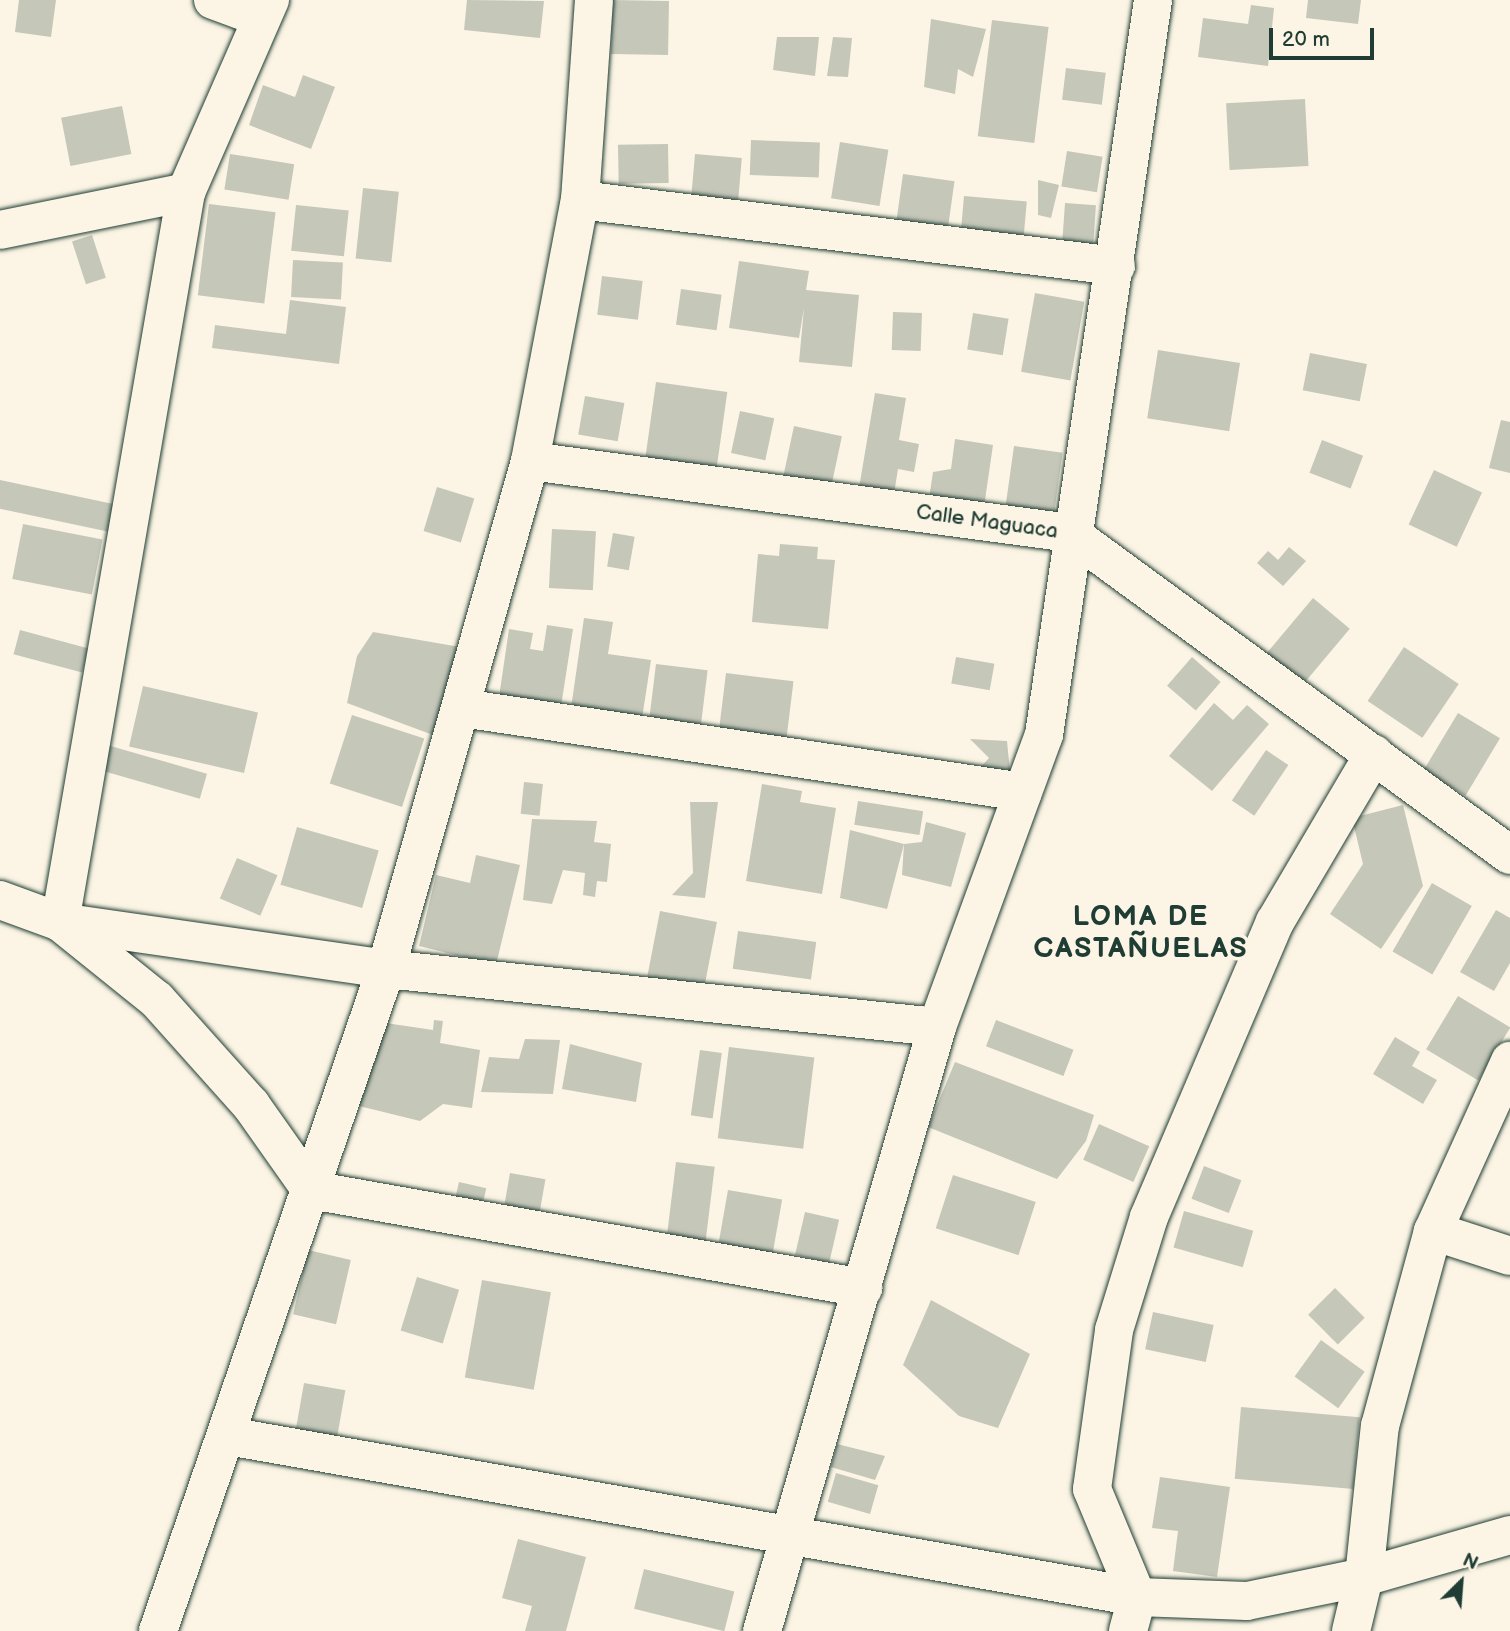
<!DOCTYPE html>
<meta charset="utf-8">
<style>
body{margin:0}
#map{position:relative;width:1510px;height:1631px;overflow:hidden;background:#fcf5e5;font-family:"Balsamiq Sans",sans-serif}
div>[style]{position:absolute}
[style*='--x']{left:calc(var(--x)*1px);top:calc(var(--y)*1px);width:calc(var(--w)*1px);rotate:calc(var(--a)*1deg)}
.building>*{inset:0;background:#c5c7b9;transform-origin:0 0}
.roads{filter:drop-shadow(0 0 2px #1f3d34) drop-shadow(0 0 2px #1f3d34)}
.minor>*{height:38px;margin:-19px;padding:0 19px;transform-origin:19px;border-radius:19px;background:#fcf5e5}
span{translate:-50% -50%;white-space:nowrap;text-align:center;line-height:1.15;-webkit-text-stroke:7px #fcf5e5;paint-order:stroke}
.street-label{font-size:21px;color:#1f3d34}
.district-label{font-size:28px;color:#1f3d34;font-weight:700;letter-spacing:2px}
.north{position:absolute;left:1426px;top:1547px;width:70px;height:70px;-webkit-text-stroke:5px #fcf5e5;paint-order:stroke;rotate:25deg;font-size:19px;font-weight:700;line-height:28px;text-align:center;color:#1f3d34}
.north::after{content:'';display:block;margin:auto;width:24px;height:32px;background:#1f3d34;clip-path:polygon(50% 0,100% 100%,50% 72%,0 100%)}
.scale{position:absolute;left:1269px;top:28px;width:105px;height:32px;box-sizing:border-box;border:4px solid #1f3d34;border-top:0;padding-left:9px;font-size:21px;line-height:24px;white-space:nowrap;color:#1f3d34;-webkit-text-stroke:5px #fcf5e5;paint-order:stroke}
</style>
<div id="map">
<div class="building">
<i style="clip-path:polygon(19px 0,56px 0,51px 37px,15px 32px)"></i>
<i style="clip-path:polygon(467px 0,544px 1px,540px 38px,464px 30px)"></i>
<i style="left:612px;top:0;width:57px;height:54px;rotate:1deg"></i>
<i style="clip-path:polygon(1308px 0,1361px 0,1358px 24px,1306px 18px)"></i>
<i style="clip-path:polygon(1251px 5px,1274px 8px,1268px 66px,1198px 57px,1203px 18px,1248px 24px)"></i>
<i style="clip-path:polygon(931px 19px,986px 29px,973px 77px,958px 69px,955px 94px,924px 87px)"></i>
<i style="left:992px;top:20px;width:57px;height:117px;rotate:7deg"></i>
<i style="clip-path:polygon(777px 37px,819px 37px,815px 76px,773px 70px)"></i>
<i style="clip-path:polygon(833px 37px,852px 38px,848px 77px,827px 76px)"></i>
<i style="left:1066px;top:68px;width:40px;height:32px;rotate:7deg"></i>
<i style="clip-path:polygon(303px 75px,335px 87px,311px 149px,249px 125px,263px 85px,295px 97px)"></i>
<i style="left:1305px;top:99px;width:67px;height:79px;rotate:87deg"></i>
<i style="left:122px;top:106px;width:49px;height:62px;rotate:79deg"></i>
<i style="left:751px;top:140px;width:69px;height:35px;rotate:2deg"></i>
<i style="left:840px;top:142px;width:49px;height:57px;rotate:9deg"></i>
<i style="left:668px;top:144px;width:39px;height:50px;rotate:89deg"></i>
<i style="left:1067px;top:151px;width:36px;height:36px;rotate:9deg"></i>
<i style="left:230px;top:154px;width:65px;height:36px;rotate:9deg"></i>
<i style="left:695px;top:154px;width:47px;height:42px;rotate:5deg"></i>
<i style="left:903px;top:174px;width:52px;height:54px;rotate:8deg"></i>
<i style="clip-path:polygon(1038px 180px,1059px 185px,1051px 218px,1038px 215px)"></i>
<i style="left:363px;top:188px;width:36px;height:71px;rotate:6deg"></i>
<i style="left:964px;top:196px;width:63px;height:39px;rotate:5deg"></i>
<i style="left:1065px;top:203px;width:31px;height:46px;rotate:4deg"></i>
<i style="left:209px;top:204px;width:67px;height:92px;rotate:7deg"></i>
<i style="left:296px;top:205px;width:53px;height:46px;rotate:6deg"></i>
<i style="left:92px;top:235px;width:45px;height:21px;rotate:72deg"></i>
<i style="left:293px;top:260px;width:50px;height:37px;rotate:3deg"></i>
<i style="clip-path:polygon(739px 261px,809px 271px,806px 290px,859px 295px,852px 367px,799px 362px,804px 308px,799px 338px,729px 328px)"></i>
<i style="left:602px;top:276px;width:41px;height:39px;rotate:7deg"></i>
<i style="left:681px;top:289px;width:41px;height:36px;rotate:8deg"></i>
<i style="left:1035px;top:293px;width:50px;height:80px;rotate:10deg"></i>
<i style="clip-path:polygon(290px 300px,346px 307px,339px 364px,212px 348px,215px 325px,286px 334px)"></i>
<i style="left:893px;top:312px;width:29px;height:38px;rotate:2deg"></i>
<i style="left:973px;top:313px;width:36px;height:37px;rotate:9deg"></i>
<i style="left:1158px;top:350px;width:83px;height:69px;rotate:9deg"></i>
<i style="left:1310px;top:353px;width:58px;height:38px;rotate:11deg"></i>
<i style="left:656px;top:382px;width:72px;height:76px;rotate:8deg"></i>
<i style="clip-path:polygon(875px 393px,906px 398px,899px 440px,919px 444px,914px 472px,898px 469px,894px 494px,859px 488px)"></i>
<i style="left:585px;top:396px;width:40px;height:39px;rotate:10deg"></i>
<i style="left:740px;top:411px;width:35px;height:43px;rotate:12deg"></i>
<i style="clip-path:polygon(1501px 420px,1510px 422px,1510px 473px,1489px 468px)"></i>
<i style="left:794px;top:426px;width:49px;height:51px;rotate:12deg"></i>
<i style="clip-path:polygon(955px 439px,993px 445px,984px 507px,929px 499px,933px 472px,951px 469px)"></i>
<i style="left:1322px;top:440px;width:44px;height:35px;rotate:21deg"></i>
<i style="left:1014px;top:446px;width:49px;height:66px;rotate:8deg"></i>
<i style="left:1434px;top:470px;width:53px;height:60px;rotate:25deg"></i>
<i style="left:0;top:480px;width:117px;height:28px;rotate:12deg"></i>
<i style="left:437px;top:487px;width:39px;height:46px;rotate:17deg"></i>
<i style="left:23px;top:524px;width:81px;height:56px;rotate:11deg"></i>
<i style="left:552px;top:529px;width:44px;height:59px;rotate:3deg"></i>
<i style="left:613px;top:533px;width:22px;height:34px;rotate:10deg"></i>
<i style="clip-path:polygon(780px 544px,818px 547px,817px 559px,835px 560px,828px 629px,752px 622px,758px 554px,779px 556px)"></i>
<i style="clip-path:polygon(1289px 547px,1306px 561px,1283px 586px,1257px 563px,1268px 551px,1278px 560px)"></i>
<i style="left:1313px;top:598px;width:48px;height:75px;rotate:40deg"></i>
<i style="clip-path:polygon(584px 618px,613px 622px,608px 654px,651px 660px,641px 725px,570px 715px)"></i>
<i style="clip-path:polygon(547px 625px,573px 629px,560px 713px,498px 704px,509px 629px,533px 633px,530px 649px,543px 651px)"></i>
<i style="left:20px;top:630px;width:71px;height:25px;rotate:15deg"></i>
<i style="clip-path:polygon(373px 632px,460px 647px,433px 735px,347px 703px,357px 656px)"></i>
<i style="left:1404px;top:647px;width:66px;height:65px;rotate:34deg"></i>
<i style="left:956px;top:657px;width:39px;height:27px;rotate:10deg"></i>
<i style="left:1192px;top:657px;width:38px;height:38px;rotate:41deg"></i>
<i style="left:656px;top:664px;width:52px;height:62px;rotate:7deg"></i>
<i style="left:726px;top:673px;width:68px;height:60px;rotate:7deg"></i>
<i style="left:143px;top:686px;width:118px;height:62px;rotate:13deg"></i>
<i style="clip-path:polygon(1214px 703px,1233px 720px,1247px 705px,1269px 724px,1212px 791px,1169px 756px)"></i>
<i style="left:1458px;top:713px;width:49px;height:67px;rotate:31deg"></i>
<i style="left:352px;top:715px;width:76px;height:72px;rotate:18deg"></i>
<i style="clip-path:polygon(970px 739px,1007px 741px,1010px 772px,965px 784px,989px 758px)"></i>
<i style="left:107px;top:745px;width:104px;height:26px;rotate:16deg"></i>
<i style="left:1266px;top:750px;width:27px;height:61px;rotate:34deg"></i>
<i style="left:524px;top:782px;width:19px;height:32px;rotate:6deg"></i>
<i style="clip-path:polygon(762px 784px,802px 791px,800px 802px,836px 808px,822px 894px,746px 881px)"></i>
<i style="left:858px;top:801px;width:66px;height:24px;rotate:9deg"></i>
<i style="clip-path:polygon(690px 802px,718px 802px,705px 898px,672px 895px,693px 873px)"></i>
<i style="clip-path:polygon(1403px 805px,1423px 886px,1381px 949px,1330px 914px,1363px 864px,1352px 818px)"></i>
<i style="clip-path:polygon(532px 819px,597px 821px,594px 842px,611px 844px,607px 882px,597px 881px,595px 897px,583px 895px,585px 873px,563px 870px,552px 904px,523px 900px)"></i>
<i style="clip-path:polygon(926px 822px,966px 833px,951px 887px,902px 875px,904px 844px,922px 842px)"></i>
<i style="left:297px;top:827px;width:85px;height:60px;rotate:16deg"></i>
<i style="clip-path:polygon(850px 830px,904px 844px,887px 909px,840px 898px)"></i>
<i style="clip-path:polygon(476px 855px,520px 865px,496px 965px,419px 946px,436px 875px,470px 883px)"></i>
<i style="left:237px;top:858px;width:44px;height:44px;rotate:23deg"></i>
<i style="left:1432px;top:883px;width:46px;height:79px;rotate:30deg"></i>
<i style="clip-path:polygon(1496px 910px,1510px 918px,1510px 963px,1494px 991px,1460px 972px)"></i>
<i style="left:660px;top:911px;width:58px;height:73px;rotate:11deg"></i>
<i style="left:738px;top:931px;width:79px;height:38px;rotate:8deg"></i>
<i style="left:1458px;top:996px;width:61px;height:62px;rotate:31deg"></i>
<i style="clip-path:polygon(434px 1020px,443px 1021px,440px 1043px,480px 1050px,472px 1108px,443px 1104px,420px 1121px,355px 1105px,379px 1022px,433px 1030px)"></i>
<i style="left:996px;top:1020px;width:83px;height:28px;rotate:21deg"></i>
<i style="clip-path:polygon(1395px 1037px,1420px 1052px,1412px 1066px,1437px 1080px,1423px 1104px,1373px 1074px)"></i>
<i style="clip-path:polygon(525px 1039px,560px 1040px,553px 1094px,481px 1092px,489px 1057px,519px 1059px)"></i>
<i style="clip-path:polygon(570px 1044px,642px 1063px,636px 1102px,562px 1089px)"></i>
<i style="left:729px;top:1047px;width:86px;height:92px;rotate:7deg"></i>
<i style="left:700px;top:1050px;width:22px;height:66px;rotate:8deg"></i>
<i style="clip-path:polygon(955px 1062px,1094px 1115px,1086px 1141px,1057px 1179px,928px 1127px)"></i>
<i style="left:1099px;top:1124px;width:55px;height:39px;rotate:24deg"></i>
<i style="left:676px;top:1162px;width:39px;height:84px;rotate:7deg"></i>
<i style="left:1204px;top:1166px;width:40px;height:35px;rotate:21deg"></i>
<i style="left:510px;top:1173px;width:36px;height:37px;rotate:10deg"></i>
<i style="left:953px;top:1175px;width:87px;height:56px;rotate:18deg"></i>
<i style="left:459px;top:1182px;width:28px;height:29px;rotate:13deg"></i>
<i style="left:728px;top:1190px;width:55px;height:64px;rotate:10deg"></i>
<i style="left:1184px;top:1211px;width:72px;height:38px;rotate:16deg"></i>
<i style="left:805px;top:1212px;width:35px;height:44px;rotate:13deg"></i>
<i style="left:308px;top:1250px;width:44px;height:66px;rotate:13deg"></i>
<i style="left:417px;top:1277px;width:44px;height:56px;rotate:17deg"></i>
<i style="left:482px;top:1280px;width:70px;height:99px;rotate:10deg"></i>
<i style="left:1335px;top:1288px;width:42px;height:38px;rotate:45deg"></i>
<i style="clip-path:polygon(931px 1300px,1030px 1354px,998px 1428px,959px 1416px,903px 1365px)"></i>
<i style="left:1153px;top:1312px;width:62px;height:38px;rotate:12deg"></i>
<i style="left:1321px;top:1340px;width:54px;height:45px;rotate:36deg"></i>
<i style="left:304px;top:1383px;width:42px;height:57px;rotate:10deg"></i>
<i style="left:1241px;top:1407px;width:119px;height:72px;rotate:5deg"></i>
<i style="clip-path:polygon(837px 1444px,885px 1456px,875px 1480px,831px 1467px)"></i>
<i style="left:836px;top:1473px;width:44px;height:30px;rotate:16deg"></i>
<i style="clip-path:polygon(1160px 1477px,1230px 1487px,1217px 1577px,1173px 1571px,1178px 1531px,1152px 1528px)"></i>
<i style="clip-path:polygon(518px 1539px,586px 1557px,566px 1631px,525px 1631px,532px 1606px,502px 1598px)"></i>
<i style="left:644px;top:1569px;width:93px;height:41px;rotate:14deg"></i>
</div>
<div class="roads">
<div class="minor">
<i style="--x:213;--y:0;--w:49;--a:20.3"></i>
<i style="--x:270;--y:0;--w:210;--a:113.6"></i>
<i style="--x:186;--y:192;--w:741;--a:99.79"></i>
<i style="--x:60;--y:922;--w:124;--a:38.8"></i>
<i style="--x:157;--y:1000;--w:141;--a:48.2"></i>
<i style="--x:251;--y:1105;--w:104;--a:54.8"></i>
<i style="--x:311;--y:1190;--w:561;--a:10.07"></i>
<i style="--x:580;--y:200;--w:540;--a:7.02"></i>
<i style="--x:0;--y:230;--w:190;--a:-11.5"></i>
<i style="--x:530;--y:461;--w:545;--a:7.59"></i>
<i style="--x:1070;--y:533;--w:545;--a:36.2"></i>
<i style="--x:462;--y:708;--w:567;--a:8.52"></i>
<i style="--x:0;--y:900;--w:64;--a:20.1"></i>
<i style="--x:60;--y:922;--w:329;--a:8.2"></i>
<i style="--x:386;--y:969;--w:554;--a:6.01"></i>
<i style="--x:1433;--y:1231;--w:81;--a:18"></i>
<i style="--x:228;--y:1436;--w:923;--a:10.04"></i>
<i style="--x:1137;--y:1597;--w:110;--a:2.1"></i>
<i style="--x:1247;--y:1601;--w:119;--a:-11.6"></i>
<i style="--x:1364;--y:1577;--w:152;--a:-16"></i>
<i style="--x:158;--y:1631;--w:700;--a:-71"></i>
<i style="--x:386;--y:969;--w:528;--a:-74.17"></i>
<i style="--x:530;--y:461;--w:266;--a:-79.2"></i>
<i style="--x:580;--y:200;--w:200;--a:-86"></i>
<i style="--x:762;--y:1631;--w:629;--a:-73.84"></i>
<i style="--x:937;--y:1027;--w:311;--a:-69.9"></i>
<i style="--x:1044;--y:735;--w:743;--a:-81.56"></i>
<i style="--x:1128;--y:1631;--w:35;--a:-75"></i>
<i style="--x:1137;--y:1597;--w:117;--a:-112.6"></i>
<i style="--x:1092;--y:1489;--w:161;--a:-82.1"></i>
<i style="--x:1114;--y:1330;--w:118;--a:-72.8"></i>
<i style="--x:1149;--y:1217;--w:321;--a:-66.9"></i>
<i style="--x:1275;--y:922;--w:195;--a:-59.5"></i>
<i style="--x:1351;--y:1631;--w:56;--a:-76.5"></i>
<i style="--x:1364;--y:1577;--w:152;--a:-84"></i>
<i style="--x:1380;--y:1426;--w:202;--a:-74.8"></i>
<i style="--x:1433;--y:1231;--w:187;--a:-65.6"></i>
</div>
</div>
<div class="street-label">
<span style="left:987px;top:522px;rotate:8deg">Calle Maguaca</span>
</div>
<div class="district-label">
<span style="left:1141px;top:933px">LOMA DE<br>CASTAÑUELAS</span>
</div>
<div class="north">N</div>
<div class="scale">20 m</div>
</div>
